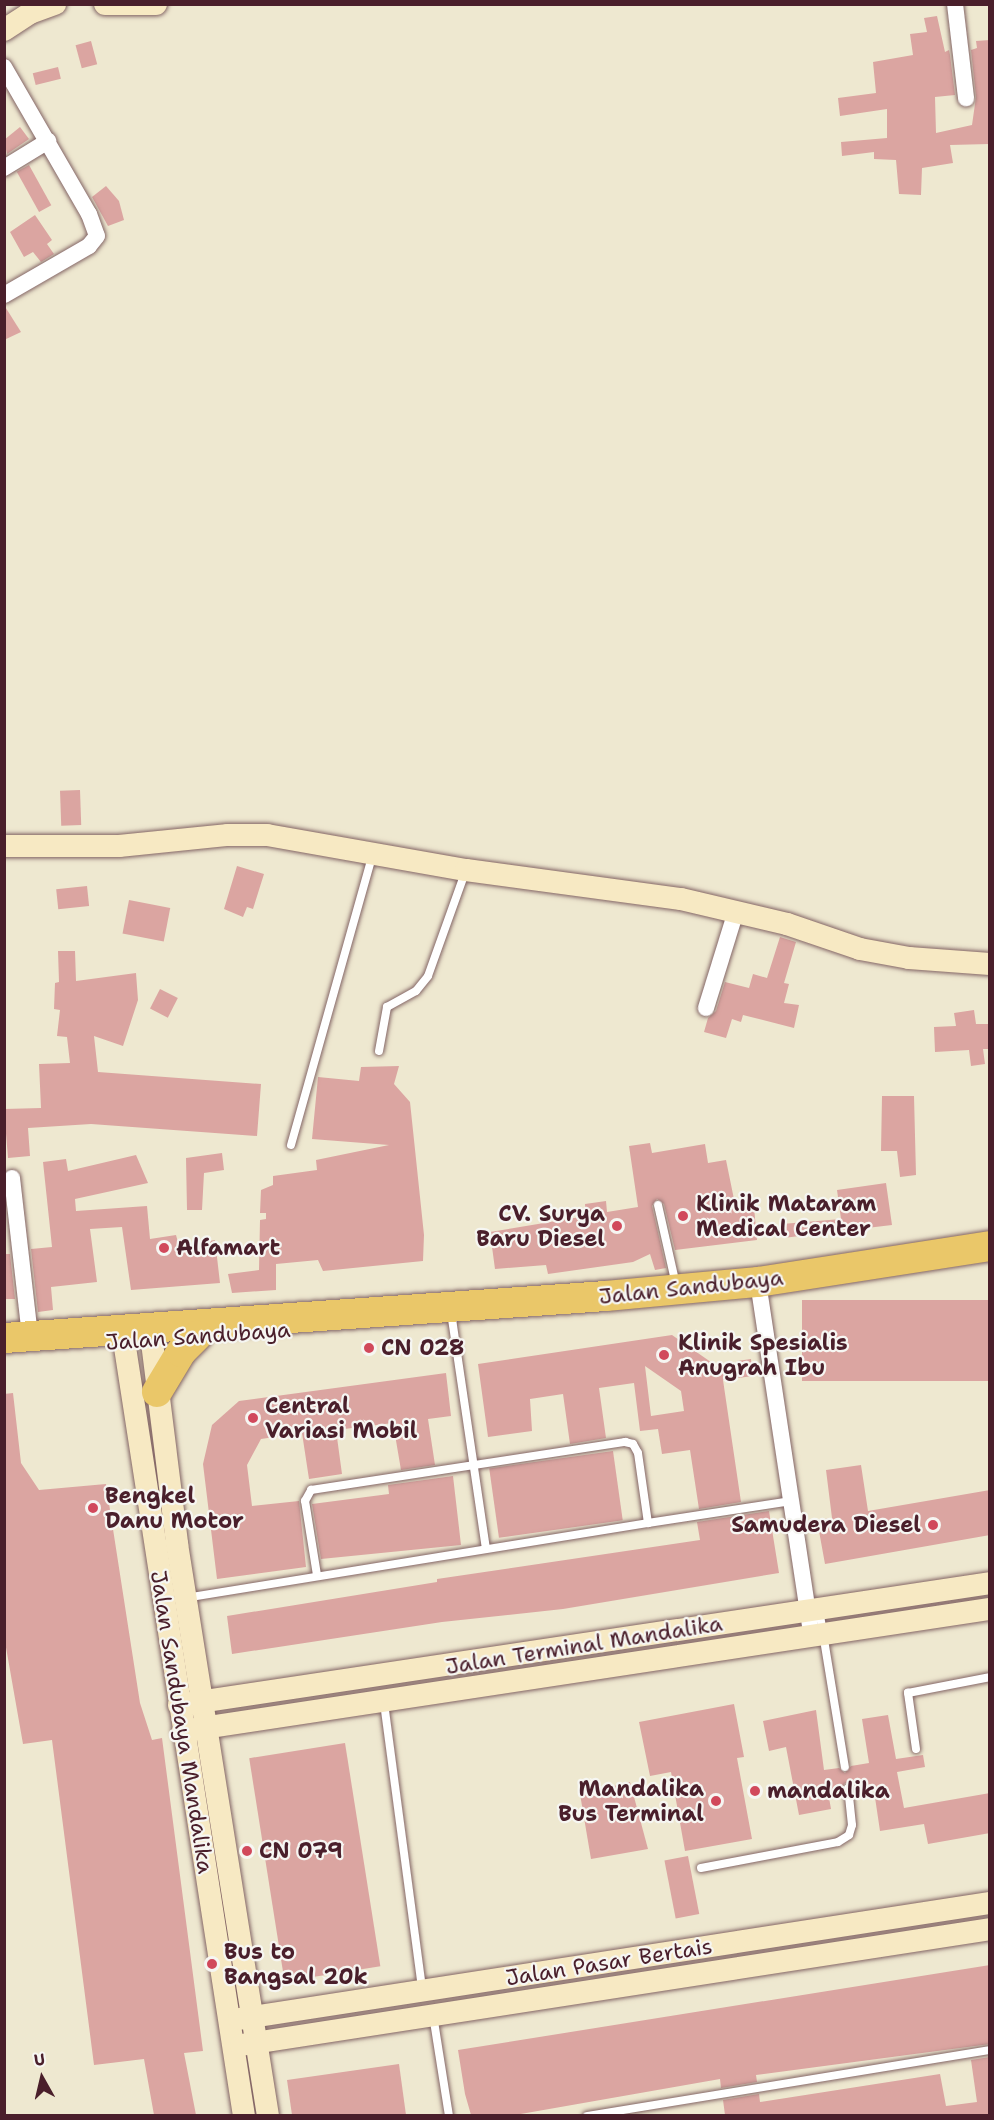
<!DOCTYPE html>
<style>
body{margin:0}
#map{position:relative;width:994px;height:2120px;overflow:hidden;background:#eee8d0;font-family:"Shantell Sans",sans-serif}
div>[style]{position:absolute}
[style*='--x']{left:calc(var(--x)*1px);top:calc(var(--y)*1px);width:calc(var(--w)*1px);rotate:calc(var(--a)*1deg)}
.building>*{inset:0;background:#dba5a1;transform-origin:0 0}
.roads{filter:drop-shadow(0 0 2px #836565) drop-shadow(0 0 2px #836565)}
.lane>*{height:8px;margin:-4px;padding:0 4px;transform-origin:4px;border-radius:4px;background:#fff}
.street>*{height:16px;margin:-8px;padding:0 8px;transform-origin:8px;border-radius:8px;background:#fff}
.secondary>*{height:22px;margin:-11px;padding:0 11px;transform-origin:11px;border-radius:11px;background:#f7e9c3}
.highway>*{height:30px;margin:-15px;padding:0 15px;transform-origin:15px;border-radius:15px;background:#eac769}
.dots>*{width:16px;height:16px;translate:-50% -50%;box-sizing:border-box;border:3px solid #f6f6f2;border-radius:50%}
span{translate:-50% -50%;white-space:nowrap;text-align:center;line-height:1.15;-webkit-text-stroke:4.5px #f6f6f2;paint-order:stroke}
.poi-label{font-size:22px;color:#4a1f2b;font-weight:700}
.left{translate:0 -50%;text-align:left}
.right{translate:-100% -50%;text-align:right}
.street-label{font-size:22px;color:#4a1f2b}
.frame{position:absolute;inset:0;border:6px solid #4a1f2b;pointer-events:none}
.north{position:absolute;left:12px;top:2048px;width:60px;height:60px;-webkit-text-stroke:4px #f6f6f2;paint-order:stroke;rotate:352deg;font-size:16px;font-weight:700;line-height:24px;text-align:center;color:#4a1f2b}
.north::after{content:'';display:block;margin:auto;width:21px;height:27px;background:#4a1f2b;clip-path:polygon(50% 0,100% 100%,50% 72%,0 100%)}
</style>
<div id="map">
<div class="building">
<i style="clip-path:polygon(937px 16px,945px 52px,949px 50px,950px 55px,955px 95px,935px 97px,936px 133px,972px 125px,976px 97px,971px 50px,977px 48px,976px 41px,990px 40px,989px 144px,950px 145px,953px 163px,922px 168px,921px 195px,899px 194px,896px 160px,874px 159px,874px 152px,842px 156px,841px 142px,887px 138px,887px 109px,840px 116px,838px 98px,876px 93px,873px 62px,913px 55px,910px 34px,927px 32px,924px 18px)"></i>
<i style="left:91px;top:41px;width:24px;height:16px;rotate:75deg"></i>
<i style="left:58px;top:67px;width:12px;height:26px;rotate:76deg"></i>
<i style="clip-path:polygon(20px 127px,29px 139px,7px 154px,4px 140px)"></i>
<i style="left:29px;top:165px;width:46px;height:14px;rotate:61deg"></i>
<i style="clip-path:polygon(106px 186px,119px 201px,124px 220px,108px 226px,92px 197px)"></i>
<i style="clip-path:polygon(35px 215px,52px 240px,47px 244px,54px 254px,41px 262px,33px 252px,24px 257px,10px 232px)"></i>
<i style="clip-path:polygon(4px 305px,21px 332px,4px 340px)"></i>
<i style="left:80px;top:790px;width:35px;height:20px;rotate:88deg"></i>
<i style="clip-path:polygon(237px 866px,264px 874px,253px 909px,247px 907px,243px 917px,224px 909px)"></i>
<i style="left:87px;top:886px;width:20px;height:31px;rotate:84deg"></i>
<i style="left:129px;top:900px;width:42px;height:34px;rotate:11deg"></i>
<i style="clip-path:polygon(780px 937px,796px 942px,784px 983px,789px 984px,784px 1003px,799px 1005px,794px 1028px,743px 1015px,741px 1022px,732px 1019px,726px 1038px,704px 1032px,708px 1018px,716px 1011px,725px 982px,749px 988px,753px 974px,767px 978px)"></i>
<i style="clip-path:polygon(58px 951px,75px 951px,76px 981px,136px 973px,138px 1000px,123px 1046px,94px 1036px,98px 1072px,261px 1084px,257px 1136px,91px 1124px,28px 1128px,30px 1156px,8px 1158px,4px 1109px,41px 1108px,39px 1064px,70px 1063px,67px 1037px,57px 1036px,60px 1010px,54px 1009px,55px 983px,59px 982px)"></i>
<i style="left:160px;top:989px;width:20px;height:22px;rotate:27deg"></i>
<i style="clip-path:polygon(974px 1010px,976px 1024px,990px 1024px,990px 1049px,983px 1049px,985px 1064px,971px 1066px,969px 1050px,935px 1052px,934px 1027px,956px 1026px,954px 1013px)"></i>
<i style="clip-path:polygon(399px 1066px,394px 1084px,410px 1102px,424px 1235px,423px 1261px,323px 1271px,318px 1260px,276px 1264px,276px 1290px,232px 1293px,228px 1274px,259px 1270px,260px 1220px,266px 1219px,266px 1213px,260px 1213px,261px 1190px,273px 1185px,273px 1176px,317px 1170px,316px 1160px,389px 1145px,312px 1139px,318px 1077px,359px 1081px,361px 1067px)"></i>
<i style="clip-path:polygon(882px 1096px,914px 1096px,916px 1175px,900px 1177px,897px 1151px,881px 1151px)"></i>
<i style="clip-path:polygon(650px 1143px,652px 1153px,705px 1144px,708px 1163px,726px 1160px,736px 1209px,754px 1207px,757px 1240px,675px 1250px,664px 1204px,657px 1199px,652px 1206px,666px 1268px,655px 1270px,650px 1254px,633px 1262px,548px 1274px,546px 1265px,495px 1269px,490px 1232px,586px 1216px,585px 1204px,606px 1201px,607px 1212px,638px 1207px,629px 1146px)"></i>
<i style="clip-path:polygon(222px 1153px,224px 1170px,204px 1173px,202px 1210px,187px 1210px,186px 1158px)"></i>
<i style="clip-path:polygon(136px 1155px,148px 1183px,75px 1199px,76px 1211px,147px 1206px,150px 1239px,176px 1235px,179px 1246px,215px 1240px,220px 1283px,131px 1290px,122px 1227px,90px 1229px,97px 1282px,51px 1287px,53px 1310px,38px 1312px,31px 1249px,52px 1247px,43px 1162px,66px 1159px,68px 1171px)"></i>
<i style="clip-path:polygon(886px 1183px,892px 1225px,783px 1238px,782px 1224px,841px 1219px,837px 1190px)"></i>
<i style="clip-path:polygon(4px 1254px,10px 1254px,15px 1299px,4px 1299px)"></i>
<i style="left:990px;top:1300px;width:81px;height:188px;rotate:90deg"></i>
<i style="clip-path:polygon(evenodd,672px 1335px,718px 1367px,738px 1372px,737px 1361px,751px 1359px,753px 1376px,723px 1380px,741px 1502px,699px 1509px,690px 1450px,662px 1454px,658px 1429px,640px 1431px,634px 1383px,599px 1388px,606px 1438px,570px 1444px,563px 1394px,530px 1399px,532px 1431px,488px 1437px,478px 1364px,672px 1335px,645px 1366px,681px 1391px,684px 1411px,651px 1416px,645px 1366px)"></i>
<i style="clip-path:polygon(446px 1373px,451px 1416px,428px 1419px,435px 1465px,401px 1470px,393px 1423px,336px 1430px,342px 1474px,309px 1479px,302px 1433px,261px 1439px,247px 1465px,252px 1506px,299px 1501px,306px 1567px,217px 1579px,203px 1464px,212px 1425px,239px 1401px)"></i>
<i style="clip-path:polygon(13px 1393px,21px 1463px,39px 1490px,106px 1484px,140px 1703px,152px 1740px,162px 1738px,203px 2051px,184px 2053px,196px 2115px,154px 2115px,144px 2059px,94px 2065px,52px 1740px,23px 1744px,4px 1636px,4px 1394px)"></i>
<i style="left:613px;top:1451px;width:70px;height:125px;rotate:82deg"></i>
<i style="clip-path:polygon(861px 1465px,868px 1511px,990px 1490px,990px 1535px,825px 1564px,817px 1520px,832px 1518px,826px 1470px)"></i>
<i style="clip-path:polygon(453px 1476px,461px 1545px,321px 1559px,312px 1504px,389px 1494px,388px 1485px)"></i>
<i style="clip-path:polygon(769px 1511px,779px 1573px,563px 1609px,442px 1622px,232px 1654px,227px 1616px,437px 1582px,437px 1579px,700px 1540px,697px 1522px)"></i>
<i style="clip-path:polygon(734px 1704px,744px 1757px,737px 1758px,752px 1839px,685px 1851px,671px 1772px,650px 1776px,639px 1722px)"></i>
<i style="clip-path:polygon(816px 1710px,824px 1770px,839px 1768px,845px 1773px,851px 1766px,869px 1763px,862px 1719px,888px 1715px,896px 1759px,923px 1755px,925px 1767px,897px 1772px,904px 1808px,990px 1793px,990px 1833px,928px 1844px,924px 1824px,880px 1831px,873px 1784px,854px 1787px,845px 1783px,842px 1789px,828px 1792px,831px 1809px,799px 1815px,786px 1747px,769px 1751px,763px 1721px)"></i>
<i style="left:345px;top:1743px;width:226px;height:97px;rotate:81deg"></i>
<i style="clip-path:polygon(630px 1782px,648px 1849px,591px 1859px,580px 1794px)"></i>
<i style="left:688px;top:1856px;width:59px;height:24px;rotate:79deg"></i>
<i style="clip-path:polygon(990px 1965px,990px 2044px,756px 2075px,757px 2082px,721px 2088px,720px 2079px,515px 2115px,471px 2115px,465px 2094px,458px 2050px)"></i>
<i style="clip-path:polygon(990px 2057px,990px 2115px,725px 2115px,723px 2100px,759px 2094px,760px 2102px,940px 2074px,946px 2106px,977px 2102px,971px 2060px)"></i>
<i style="clip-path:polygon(399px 2064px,406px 2115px,292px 2115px,287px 2080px)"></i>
</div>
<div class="roads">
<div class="lane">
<i style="--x:379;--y:1051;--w:45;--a:-79.7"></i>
<i style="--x:387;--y:1007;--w:33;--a:-29"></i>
<i style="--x:416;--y:991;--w:19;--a:-51"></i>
<i style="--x:428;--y:976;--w:113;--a:-70.3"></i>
<i style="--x:291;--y:1145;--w:302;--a:-74.3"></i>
<i style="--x:658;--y:1205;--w:82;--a:77.3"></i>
<i style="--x:451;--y:1312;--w:239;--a:81.6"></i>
<i style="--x:317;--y:1575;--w:75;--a:-99.2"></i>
<i style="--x:305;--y:1501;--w:13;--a:-61"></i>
<i style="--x:311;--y:1490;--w:318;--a:-8.7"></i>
<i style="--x:625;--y:1442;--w:8;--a:14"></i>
<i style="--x:633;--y:1444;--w:10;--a:61"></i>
<i style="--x:638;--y:1453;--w:71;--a:81.9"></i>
<i style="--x:648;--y:1523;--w:145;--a:-8.7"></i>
<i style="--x:185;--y:1598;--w:469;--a:-9.2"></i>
<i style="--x:819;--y:1609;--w:160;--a:80.7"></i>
<i style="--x:384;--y:1703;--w:288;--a:82.4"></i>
<i style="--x:916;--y:1749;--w:57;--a:-98.1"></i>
<i style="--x:908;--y:1693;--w:84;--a:-11"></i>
<i style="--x:701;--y:1868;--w:139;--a:-10.7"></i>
<i style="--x:838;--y:1842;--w:13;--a:-32"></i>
<i style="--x:849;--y:1835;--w:10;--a:-73"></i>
<i style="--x:852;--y:1825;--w:37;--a:-96"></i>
<i style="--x:433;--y:2015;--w:102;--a:81"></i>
<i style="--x:587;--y:2116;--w:408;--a:-9.3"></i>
</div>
<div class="street">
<i style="--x:955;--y:4;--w:95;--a:83.3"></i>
<i style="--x:4;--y:67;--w:170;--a:60"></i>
<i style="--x:89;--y:214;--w:23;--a:70"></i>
<i style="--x:97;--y:236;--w:13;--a:129"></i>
<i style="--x:89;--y:246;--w:98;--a:150"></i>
<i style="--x:4;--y:168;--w:52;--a:-31.5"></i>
<i style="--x:706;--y:1008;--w:102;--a:-72.8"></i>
<i style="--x:12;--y:1178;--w:159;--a:83.5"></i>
<i style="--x:758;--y:1282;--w:356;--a:81.4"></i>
</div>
<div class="secondary">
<i style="--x:105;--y:4;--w:51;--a:0"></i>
<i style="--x:4;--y:30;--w:31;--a:-33"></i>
<i style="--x:30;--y:13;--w:27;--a:-20"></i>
<i style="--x:4;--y:846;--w:115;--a:0"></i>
<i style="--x:119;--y:846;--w:110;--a:-5.8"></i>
<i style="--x:228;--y:835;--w:39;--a:0"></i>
<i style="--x:267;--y:835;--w:202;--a:10"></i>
<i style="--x:466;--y:870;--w:217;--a:7.7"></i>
<i style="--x:681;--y:899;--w:109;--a:13.3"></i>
<i style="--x:787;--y:924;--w:77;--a:18.9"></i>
<i style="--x:860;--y:949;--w:50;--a:10.4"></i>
<i style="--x:909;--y:958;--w:81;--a:4.2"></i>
<i style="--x:150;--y:1326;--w:220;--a:82.9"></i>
<i style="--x:177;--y:1544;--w:579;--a:80.96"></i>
<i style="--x:122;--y:1328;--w:797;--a:81.2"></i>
<i style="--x:179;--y:1705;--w:820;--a:-8.55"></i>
<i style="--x:183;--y:1731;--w:816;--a:-8.6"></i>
<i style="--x:239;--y:2019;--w:760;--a:-8.78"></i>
<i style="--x:241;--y:2045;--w:758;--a:-8.8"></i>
</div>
<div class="highway">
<i style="--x:4;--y:1338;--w:603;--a:-3.99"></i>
<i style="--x:606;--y:1296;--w:153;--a:-5.3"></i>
<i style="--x:758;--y:1282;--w:235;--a:-8.8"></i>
<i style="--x:157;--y:1392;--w:47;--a:-59"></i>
<i style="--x:181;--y:1352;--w:23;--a:-45"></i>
</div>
</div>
<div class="dots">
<i style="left:683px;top:1216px;background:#d1495b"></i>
<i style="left:617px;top:1226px;background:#d1495b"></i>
<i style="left:164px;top:1248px;background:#d1495b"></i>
<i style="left:369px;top:1348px;background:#d1495b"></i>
<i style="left:664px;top:1355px;background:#d1495b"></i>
<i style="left:253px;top:1418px;background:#d1495b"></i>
<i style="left:93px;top:1508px;background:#d1495b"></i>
<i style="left:933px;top:1525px;background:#d1495b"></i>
<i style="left:755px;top:1791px;background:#d1495b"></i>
<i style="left:716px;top:1801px;background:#d1495b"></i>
<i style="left:247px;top:1851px;background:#d1495b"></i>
<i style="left:212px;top:1964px;background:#d1495b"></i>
</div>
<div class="poi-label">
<span class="left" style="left:696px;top:1216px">Klinik Mataram<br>Medical Center</span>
<span class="right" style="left:605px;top:1226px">CV. Surya<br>Baru Diesel</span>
<span class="left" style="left:176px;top:1248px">Alfamart</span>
<span class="left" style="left:678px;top:1355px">Klinik Spesialis<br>Anugrah Ibu</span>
<span class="left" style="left:381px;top:1348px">CN 028</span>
<span class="left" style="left:265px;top:1418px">Central<br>Variasi Mobil</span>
<span class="left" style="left:105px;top:1508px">Bengkel<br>Danu Motor</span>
<span class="right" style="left:921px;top:1525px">Samudera Diesel</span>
<span class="right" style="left:704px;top:1801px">Mandalika<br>Bus Terminal</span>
<span class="left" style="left:767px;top:1791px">mandalika</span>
<span class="left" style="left:259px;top:1851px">CN 079</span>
<span class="left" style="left:224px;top:1964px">Bus to<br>Bangsal 20k</span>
</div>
<div class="street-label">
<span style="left:691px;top:1287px;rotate:-6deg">Jalan Sandubaya</span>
<span style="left:198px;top:1336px;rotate:-4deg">Jalan Sandubaya</span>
<span style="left:584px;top:1645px;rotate:-9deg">Jalan Terminal Mandalika</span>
<span style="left:182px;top:1722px;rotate:81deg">Jalan Sandubaya Mandalika</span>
<span style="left:609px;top:1962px;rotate:-9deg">Jalan Pasar Bertais</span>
</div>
<div class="frame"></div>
<div class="north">U</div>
</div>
